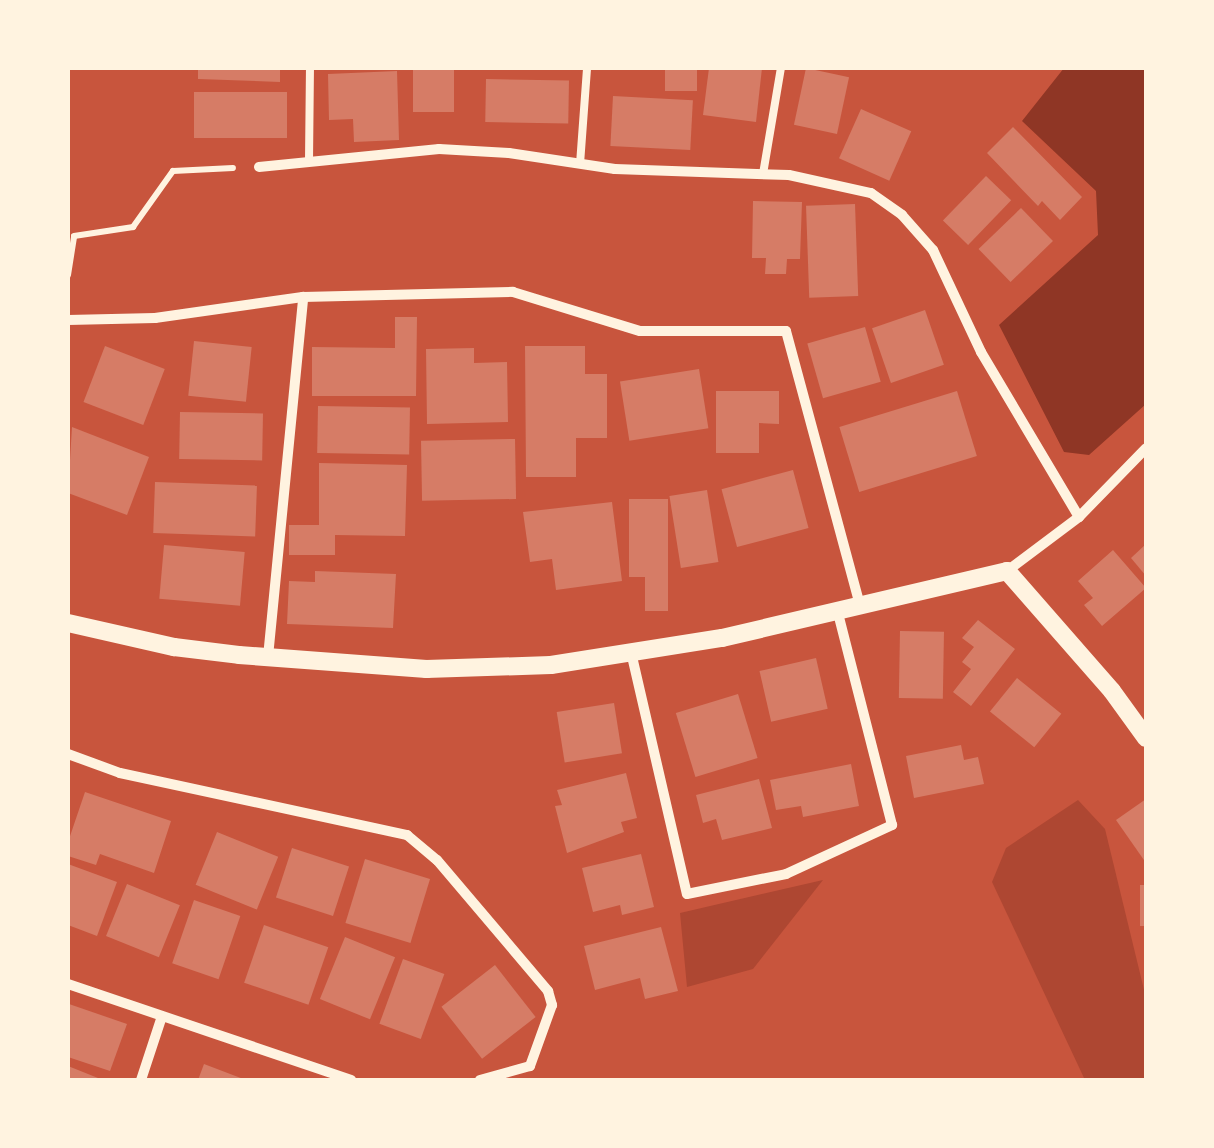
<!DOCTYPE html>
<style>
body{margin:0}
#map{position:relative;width:1214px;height:1148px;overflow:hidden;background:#c8553d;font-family:"PT Sans",sans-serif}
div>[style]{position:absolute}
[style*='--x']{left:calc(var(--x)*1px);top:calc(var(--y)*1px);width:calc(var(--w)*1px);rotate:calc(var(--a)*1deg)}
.green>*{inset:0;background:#ae4732}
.water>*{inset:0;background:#8f3625}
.building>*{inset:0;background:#d67c66;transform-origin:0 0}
.path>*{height:6px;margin:-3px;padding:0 3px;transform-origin:3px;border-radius:3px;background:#fff3e0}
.service>*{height:8px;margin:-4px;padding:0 4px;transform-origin:4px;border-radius:4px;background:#fff3e0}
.minor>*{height:10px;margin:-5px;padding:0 5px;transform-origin:5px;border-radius:5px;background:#fff3e0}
.tertiary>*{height:18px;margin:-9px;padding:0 9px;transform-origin:9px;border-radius:9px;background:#fff3e0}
span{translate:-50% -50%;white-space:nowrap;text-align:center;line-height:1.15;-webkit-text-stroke:9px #fff3e0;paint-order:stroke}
.frame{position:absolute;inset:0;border:70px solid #fff3e0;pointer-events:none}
</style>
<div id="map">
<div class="green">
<i style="clip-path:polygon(1078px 800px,1105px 829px,1146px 998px,1146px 1080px,1085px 1080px,992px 882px,1006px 848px)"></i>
<i style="clip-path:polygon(823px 880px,753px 969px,687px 987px,680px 913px)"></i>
</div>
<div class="water">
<i style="clip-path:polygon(1064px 68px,1146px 68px,1146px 404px,1089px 455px,1064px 452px,999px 325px,1098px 235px,1096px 191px,1022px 121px)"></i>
</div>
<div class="building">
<i style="clip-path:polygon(198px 68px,280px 68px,280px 82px,198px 79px)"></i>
<i style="left:413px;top:68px;width:41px;height:44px"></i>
<i style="left:665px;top:68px;width:32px;height:23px"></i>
<i style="clip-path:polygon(709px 68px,762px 68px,756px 122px,703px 115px)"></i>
<i style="left:806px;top:68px;width:44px;height:58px;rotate:12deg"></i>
<i style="clip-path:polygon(397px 71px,399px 140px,354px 142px,353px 119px,329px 120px,328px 74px)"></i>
<i style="left:486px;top:79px;width:83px;height:43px;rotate:1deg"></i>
<i style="left:287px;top:92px;width:46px;height:93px;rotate:90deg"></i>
<i style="left:613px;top:96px;width:80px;height:50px;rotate:3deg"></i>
<i style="left:861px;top:109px;width:55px;height:54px;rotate:24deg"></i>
<i style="clip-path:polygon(1013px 127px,1082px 197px,1060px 220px,1042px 201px,1038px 206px,987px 153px)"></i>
<i style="left:986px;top:176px;width:35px;height:62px;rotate:44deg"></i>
<i style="clip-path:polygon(753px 201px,802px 202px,800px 259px,787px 259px,786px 274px,765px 274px,766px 258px,752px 258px)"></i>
<i style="left:855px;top:204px;width:92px;height:49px;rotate:88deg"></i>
<i style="left:1021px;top:208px;width:46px;height:59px;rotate:46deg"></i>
<i style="left:925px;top:310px;width:58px;height:56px;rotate:71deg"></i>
<i style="clip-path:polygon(395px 317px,417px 317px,416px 396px,312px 396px,312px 347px,395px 348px)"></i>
<i style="left:865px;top:327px;width:57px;height:60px;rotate:74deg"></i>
<i style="left:194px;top:341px;width:58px;height:55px;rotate:6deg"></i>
<i style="left:105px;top:346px;width:64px;height:60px;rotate:21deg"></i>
<i style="clip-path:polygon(525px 346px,585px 346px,585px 374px,607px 374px,607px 438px,576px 438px,576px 477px,526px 477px)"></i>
<i style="clip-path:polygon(474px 348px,474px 363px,507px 362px,508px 422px,427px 424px,426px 349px)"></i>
<i style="left:699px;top:369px;width:60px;height:80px;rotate:81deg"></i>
<i style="clip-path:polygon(716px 391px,779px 391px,779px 424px,759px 423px,759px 453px,716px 453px)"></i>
<i style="left:957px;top:391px;width:68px;height:123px;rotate:73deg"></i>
<i style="left:318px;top:406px;width:92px;height:47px;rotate:1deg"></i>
<i style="left:180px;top:412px;width:83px;height:47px;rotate:1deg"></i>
<i style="clip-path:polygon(72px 427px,149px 457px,127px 515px,68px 493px)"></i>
<i style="left:515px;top:439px;width:60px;height:94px;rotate:89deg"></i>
<i style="clip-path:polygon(319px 463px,407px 465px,405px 536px,335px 535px,335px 555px,289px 555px,289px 525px,319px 525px)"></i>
<i style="left:793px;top:470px;width:60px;height:74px;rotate:75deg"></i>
<i style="left:155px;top:482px;width:102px;height:51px;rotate:2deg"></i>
<i style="left:707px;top:490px;width:73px;height:38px;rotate:81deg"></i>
<i style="clip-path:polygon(629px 499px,668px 499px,668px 611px,645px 611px,645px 577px,629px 577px)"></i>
<i style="clip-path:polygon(612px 502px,622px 581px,556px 590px,552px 559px,530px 562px,523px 512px)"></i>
<i style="clip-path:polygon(1146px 544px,1146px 576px,1131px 558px)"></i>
<i style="left:164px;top:545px;width:81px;height:54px;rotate:5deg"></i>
<i style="clip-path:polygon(1113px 550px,1146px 588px,1102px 626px,1084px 605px,1093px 598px,1078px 581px)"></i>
<i style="clip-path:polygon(315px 571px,396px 574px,393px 628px,287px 624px,289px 581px,315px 582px)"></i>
<i style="clip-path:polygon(978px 620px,1015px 649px,971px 706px,953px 692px,971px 669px,962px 662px,974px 647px,962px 638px)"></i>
<i style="left:900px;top:631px;width:44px;height:67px;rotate:1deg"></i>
<i style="left:816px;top:658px;width:52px;height:58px;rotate:77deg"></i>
<i style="left:1017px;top:678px;width:57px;height:43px;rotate:39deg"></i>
<i style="left:738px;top:694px;width:67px;height:65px;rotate:73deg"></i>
<i style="left:614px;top:703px;width:51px;height:58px;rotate:81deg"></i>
<i style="clip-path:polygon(961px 745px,964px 760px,978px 757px,984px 784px,914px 798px,906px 756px)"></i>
<i style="clip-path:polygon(851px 764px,859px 806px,803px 817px,801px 806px,776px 810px,770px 780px)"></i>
<i style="clip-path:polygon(626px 773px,637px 818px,621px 822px,624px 832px,567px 853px,555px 806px,562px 805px,557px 790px)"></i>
<i style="clip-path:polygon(759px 779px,772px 828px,722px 840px,716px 819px,703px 823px,696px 795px)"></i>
<i style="clip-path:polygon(85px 792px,171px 821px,154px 873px,100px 854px,96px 865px,68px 856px,68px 842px)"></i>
<i style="clip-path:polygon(1146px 799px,1146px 863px,1116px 820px)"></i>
<i style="left:217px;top:832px;width:66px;height:57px;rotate:22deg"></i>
<i style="left:292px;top:848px;width:60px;height:52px;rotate:18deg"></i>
<i style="clip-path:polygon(641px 854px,654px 907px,622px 915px,620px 905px,593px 912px,582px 868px)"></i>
<i style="left:365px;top:859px;width:68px;height:67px;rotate:17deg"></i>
<i style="clip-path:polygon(68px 864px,117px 882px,97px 936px,68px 925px)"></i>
<i style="left:127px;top:884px;width:57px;height:56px;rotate:22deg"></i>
<i style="left:1140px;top:885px;width:6px;height:41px"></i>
<i style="left:194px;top:900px;width:49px;height:67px;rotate:19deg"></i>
<i style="left:264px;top:925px;width:68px;height:61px;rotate:19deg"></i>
<i style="clip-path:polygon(661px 927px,678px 991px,645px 999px,640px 978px,595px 990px,584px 946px)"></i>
<i style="left:345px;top:937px;width:54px;height:67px;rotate:22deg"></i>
<i style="left:403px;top:959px;width:44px;height:69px;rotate:20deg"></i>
<i style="left:495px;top:965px;width:66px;height:68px;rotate:52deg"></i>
<i style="clip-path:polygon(69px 1004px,127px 1024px,110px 1071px,68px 1057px)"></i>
<i style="clip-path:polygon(204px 1064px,246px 1080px,198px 1080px)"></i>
<i style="clip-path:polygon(68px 1066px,103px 1080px,68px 1080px)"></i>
</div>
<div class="path">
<i style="--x:68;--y:275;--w:39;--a:-81"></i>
<i style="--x:74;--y:236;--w:60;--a:-8.7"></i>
<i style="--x:133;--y:227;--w:69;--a:-54.5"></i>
<i style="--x:173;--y:171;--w:60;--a:-2.9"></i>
</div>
<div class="service">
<i style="--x:309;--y:161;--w:93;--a:-89.4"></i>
<i style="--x:580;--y:164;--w:96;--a:-85.8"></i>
<i style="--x:763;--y:174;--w:108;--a:-80.4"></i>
</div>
<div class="minor">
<i style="--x:259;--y:167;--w:181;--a:-5.7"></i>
<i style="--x:439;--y:149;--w:70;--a:3.3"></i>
<i style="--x:509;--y:153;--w:107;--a:8.6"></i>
<i style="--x:615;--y:169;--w:174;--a:2"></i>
<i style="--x:789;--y:175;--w:84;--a:12.4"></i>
<i style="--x:871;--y:193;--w:38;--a:35"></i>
<i style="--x:902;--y:215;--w:47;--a:48.5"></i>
<i style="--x:933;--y:250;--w:113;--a:64.8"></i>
<i style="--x:981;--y:352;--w:192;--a:59.3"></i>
<i style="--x:68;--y:320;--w:87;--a:-1.3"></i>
<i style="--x:155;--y:318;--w:149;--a:-8.1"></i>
<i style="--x:303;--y:297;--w:210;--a:-1.4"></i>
<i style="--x:513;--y:292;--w:133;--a:17.1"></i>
<i style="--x:640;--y:331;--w:146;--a:0"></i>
<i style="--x:786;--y:331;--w:284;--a:74.9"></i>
<i style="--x:1007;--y:571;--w:90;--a:-36.9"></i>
<i style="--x:1079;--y:517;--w:96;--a:-45.8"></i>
<i style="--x:631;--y:652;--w:248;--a:77"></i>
<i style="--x:687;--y:894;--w:101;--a:-11.4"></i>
<i style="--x:786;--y:874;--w:117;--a:-24.8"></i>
<i style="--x:892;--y:825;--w:222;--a:-104.3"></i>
<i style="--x:268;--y:657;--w:362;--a:-84.4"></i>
<i style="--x:68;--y:754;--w:55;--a:20.1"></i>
<i style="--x:120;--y:773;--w:294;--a:12.2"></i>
<i style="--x:407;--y:835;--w:39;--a:40"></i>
<i style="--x:437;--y:860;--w:172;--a:49.7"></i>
<i style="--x:548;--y:991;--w:15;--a:74"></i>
<i style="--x:552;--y:1005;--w:65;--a:109.8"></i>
<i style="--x:530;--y:1066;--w:52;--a:164.4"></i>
<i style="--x:68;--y:984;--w:299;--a:18.7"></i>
<i style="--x:141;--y:1080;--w:67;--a:-71.8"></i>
</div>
<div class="tertiary">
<i style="--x:68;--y:623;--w:109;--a:12.8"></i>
<i style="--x:174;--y:647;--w:65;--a:7"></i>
<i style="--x:239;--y:655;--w:188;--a:4.3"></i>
<i style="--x:426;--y:669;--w:125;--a:-1.8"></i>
<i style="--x:551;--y:665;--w:173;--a:-9"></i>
<i style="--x:722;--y:638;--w:293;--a:-13.2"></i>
<i style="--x:1007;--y:571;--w:159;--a:48.8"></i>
<i style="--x:1112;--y:691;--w:58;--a:54.1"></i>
</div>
<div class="frame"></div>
</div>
